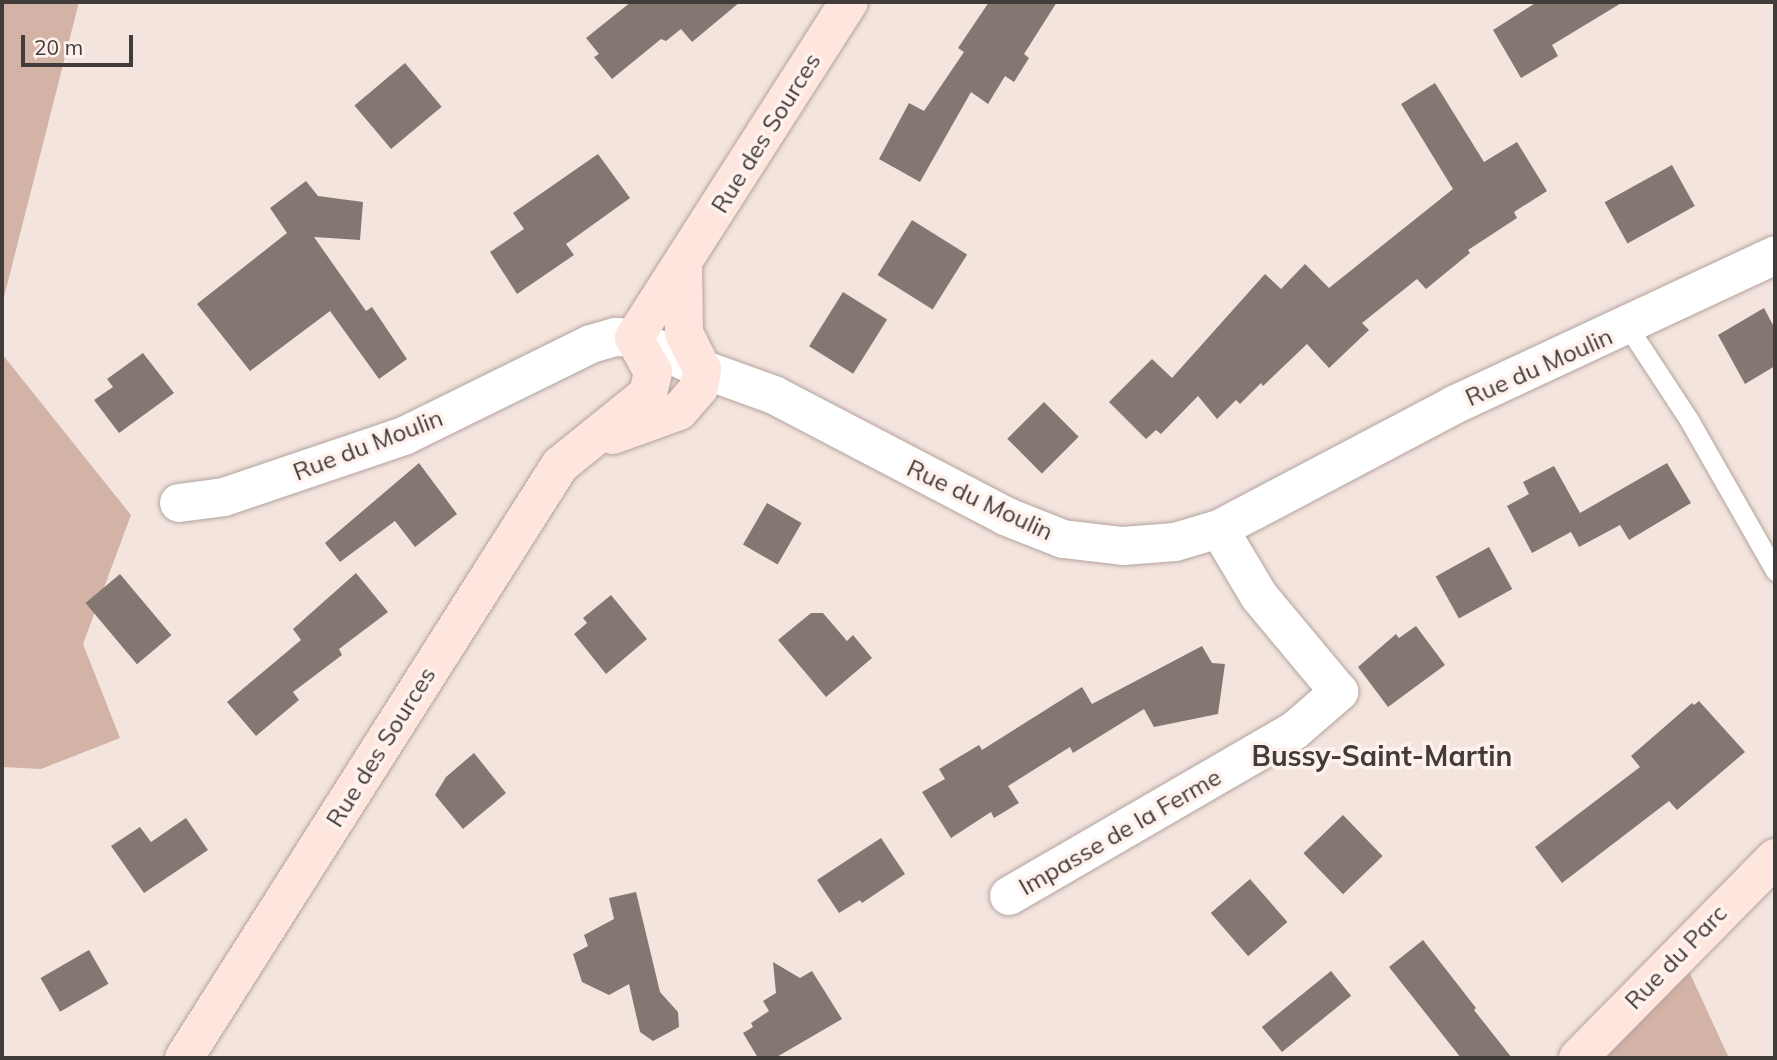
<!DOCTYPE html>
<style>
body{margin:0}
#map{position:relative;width:1777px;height:1060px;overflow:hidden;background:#f4e4de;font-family:Mulish,sans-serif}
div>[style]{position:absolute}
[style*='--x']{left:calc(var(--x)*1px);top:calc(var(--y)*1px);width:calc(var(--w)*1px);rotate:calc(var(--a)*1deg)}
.green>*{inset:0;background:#d4b3a7}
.building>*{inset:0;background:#847671;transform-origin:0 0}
.roads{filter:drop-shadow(0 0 2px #b2a39e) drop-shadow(0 0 2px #b2a39e)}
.lane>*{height:19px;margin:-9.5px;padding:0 9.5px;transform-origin:9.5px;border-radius:9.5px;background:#fff}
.street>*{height:38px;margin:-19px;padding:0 19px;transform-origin:19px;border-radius:19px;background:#fff}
.secondary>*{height:38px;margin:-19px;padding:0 19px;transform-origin:19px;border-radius:19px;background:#fee6de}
span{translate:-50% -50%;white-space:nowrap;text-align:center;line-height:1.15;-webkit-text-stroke:7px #fff2ed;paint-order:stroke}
.street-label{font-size:24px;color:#413b39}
.quarter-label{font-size:28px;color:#413b39;font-weight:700}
.frame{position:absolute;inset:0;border:4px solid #413b39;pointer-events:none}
.scale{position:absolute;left:21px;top:35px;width:112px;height:32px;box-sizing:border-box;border:4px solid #413b39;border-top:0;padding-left:9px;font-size:21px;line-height:24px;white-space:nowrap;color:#413b39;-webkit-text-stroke:5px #fff2ed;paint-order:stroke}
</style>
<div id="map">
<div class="green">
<i style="clip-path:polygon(2px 2px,79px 2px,2px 305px)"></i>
<i style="clip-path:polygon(2px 354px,131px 515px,83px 644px,120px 738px,41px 769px,2px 767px)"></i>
<i style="clip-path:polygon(1687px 967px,1729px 1058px,1604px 1058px)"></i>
</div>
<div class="building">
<i style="clip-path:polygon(631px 2px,740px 2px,692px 42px,681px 29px,666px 41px,661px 39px,612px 79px,594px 57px,599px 54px,586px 38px)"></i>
<i style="clip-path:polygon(989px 2px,1057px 2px,1024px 54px,1029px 58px,1014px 82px,1005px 76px,988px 104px,971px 92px,920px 182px,879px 159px,909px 103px,924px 111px,964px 52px,958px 48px)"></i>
<i style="clip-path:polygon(1537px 2px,1623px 2px,1552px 45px,1558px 56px,1521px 78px,1493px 30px)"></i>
<i style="left:405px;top:63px;width:57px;height:66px;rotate:50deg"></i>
<i style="clip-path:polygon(1435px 83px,1484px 162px,1517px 142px,1547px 191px,1514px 212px,1517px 218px,1468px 250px,1470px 253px,1426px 289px,1417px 279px,1362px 323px,1369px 330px,1329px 368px,1307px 344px,1263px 386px,1261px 383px,1240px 404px,1236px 400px,1217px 419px,1198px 396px,1161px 434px,1156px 430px,1146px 439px,1109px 402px,1152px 359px,1172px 378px,1265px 274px,1281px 289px,1305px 264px,1329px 288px,1453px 189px,1401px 104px)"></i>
<i style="clip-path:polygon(598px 154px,630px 198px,566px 244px,574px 255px,517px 294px,490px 252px,524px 229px,513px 213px)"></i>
<i style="left:1672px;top:165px;width:47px;height:77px;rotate:61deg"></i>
<i style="clip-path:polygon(306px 181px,318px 196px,363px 202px,360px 240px,314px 237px,366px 311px,372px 307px,407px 359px,379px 379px,330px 311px,250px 371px,197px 304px,287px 233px,270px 208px)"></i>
<i style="left:912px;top:220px;width:65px;height:65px;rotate:32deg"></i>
<i style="left:843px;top:292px;width:52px;height:64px;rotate:32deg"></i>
<i style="clip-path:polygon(1764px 308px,1775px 329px,1775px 366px,1745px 384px,1718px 335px)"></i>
<i style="clip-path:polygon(143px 353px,174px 393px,119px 433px,94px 400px,113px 387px,107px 379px)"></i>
<i style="left:1044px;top:402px;width:49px;height:52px;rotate:45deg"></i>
<i style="clip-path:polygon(419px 463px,457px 514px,415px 547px,395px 521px,340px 562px,325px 543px)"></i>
<i style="clip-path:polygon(1667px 463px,1691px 503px,1629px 540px,1620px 525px,1579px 547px,1571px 532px,1532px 553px,1507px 506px,1529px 494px,1523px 482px,1554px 466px,1580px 513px)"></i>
<i style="left:767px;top:503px;width:40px;height:48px;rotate:30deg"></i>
<i style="left:1489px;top:547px;width:48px;height:61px;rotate:61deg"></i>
<i style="clip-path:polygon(356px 573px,388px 612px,339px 649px,342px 655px,293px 692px,299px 700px,256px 736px,227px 702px,301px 640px,293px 629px)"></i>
<i style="left:120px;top:574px;width:80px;height:45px;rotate:50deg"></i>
<i style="clip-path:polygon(611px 595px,647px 639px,606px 674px,574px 634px,587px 623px,583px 618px)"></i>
<i style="clip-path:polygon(811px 613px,823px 613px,847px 641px,853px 635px,872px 658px,826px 697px,778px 640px)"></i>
<i style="clip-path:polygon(1416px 626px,1445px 665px,1388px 707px,1358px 667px,1396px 634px,1399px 638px)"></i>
<i style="clip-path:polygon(1202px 646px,1212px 663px,1225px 664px,1218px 714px,1154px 727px,1144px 709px,1073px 753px,1070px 747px,1008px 786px,1019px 803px,994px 818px,991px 812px,951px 838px,922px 792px,945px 779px,939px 769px,979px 745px,982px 750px,1082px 687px,1092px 704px)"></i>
<i style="clip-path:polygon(1699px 701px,1745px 752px,1677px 810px,1669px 801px,1562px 883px,1535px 847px,1640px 767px,1631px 756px,1692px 703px,1694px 705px)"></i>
<i style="clip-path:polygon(474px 753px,506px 793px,463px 829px,435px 795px,446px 777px)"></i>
<i style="left:1343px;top:815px;width:57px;height:55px;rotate:46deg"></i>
<i style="clip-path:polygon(186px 818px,208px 850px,144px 893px,111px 846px,140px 827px,151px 842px)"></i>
<i style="clip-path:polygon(881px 838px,905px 874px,862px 903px,860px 900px,839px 913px,817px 880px)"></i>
<i style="left:1250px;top:879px;width:57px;height:52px;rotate:49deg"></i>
<i style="clip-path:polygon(636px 892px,660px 992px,678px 1012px,679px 1027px,653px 1041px,640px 1032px,629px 984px,609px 995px,582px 982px,573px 954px,588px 946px,584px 935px,614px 919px,609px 898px)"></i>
<i style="clip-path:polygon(1423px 940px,1476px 1008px,1474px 1010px,1512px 1058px,1461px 1058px,1389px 967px)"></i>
<i style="left:89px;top:950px;width:39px;height:56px;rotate:60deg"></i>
<i style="clip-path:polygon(773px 962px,800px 978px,812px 971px,842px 1019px,775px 1058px,758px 1058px,743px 1033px,753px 1027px,751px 1023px,769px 1011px,763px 1001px,776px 993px)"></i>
<i style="left:1331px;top:971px;width:32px;height:89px;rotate:51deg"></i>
</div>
<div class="roads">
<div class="lane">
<i style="--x:1628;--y:327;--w:111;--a:56.7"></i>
<i style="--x:1689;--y:420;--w:174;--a:60.3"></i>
</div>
<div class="street">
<i style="--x:179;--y:503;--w:45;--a:-7.6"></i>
<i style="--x:224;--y:497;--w:190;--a:-18.7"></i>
<i style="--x:404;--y:436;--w:208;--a:-26.2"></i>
<i style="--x:591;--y:344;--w:26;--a:-16"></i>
<i style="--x:616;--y:337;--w:18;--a:3"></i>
<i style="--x:634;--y:338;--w:75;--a:24.5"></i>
<i style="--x:702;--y:369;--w:77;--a:19.9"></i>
<i style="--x:774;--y:395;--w:261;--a:27.6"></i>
<i style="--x:1005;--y:516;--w:62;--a:21.6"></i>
<i style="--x:1063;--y:539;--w:60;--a:6.7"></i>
<i style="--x:1123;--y:546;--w:52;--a:-4.4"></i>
<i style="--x:1175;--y:542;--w:46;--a:-16.5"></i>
<i style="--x:1219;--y:529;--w:266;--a:-27.8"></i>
<i style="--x:1454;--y:405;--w:354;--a:-25"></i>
<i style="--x:1009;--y:896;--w:329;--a:-30.1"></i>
<i style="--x:1294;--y:731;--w:60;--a:-40.9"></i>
<i style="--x:1339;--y:692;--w:125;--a:-129.8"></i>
<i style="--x:1259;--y:596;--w:78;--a:-120.8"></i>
</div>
<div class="secondary">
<i style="--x:613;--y:435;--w:70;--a:-20"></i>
<i style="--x:679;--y:411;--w:30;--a:-49"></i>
<i style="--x:699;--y:388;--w:19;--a:-81"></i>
<i style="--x:702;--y:369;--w:40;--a:-116.6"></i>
<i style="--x:684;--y:333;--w:68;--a:-90.8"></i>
<i style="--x:184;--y:1058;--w:702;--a:-57.62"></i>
<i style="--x:560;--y:465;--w:113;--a:-38.9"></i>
<i style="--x:648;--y:394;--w:23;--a:-77"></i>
<i style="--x:653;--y:372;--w:39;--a:-119"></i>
<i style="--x:634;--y:338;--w:399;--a:-57.4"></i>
<i style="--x:1578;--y:1058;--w:281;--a:-45.4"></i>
</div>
</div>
<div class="street-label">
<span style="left:766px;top:133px;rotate:-58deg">Rue des Sources</span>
<span style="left:1539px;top:367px;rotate:-24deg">Rue du Moulin</span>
<span style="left:368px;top:445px;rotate:-21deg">Rue du Moulin</span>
<span style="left:980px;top:500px;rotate:25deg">Rue du Moulin</span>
<span style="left:381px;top:747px;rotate:-58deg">Rue des Sources</span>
<span style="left:1120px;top:832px;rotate:-30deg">Impasse de la Ferme</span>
<span style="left:1676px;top:957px;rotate:-46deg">Rue du Parc</span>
</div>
<div class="quarter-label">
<span style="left:1382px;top:756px">Bussy-Saint-Martin</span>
</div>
<div class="frame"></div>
<div class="scale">20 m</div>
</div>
